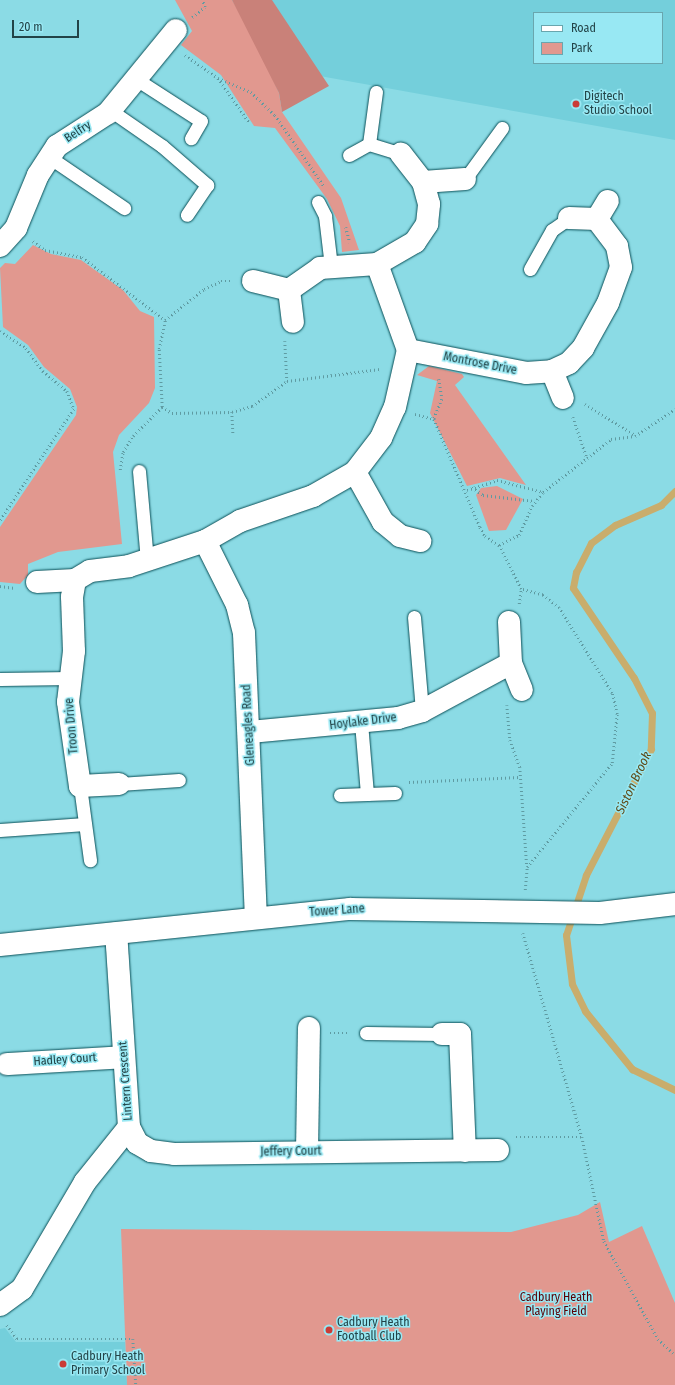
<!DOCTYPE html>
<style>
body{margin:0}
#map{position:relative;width:675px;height:1385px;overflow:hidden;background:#8bdbe5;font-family:"Fira Sans Condensed",sans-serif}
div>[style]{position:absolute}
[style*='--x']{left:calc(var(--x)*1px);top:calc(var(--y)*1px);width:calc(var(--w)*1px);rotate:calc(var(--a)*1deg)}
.built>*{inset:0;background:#74cfdb}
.green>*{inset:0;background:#e1988f}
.forest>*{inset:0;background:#c98179}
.stream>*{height:7px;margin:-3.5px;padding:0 3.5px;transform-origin:3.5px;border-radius:3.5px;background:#c9ad6c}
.path>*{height:2.5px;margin-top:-1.25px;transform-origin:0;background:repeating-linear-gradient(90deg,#5f9ba2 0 1px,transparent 0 4px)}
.roads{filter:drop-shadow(0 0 1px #0a4f57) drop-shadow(0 0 1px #0a4f57)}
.service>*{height:13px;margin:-6.5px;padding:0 6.5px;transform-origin:6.5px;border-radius:6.5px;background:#fff}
.minor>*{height:22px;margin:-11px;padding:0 11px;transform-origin:11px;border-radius:11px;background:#fff}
.tertiary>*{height:22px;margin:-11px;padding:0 11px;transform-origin:11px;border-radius:11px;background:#fff}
.dots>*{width:11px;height:11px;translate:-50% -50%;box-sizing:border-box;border:2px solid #98e8f3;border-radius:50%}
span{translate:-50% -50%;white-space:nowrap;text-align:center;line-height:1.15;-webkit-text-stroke:3px #98e8f3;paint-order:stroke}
.poi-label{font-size:12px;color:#224347}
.left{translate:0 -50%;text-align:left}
.street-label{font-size:12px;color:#224347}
.park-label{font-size:12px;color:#5a0005}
.water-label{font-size:13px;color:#5f4b18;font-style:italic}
.legend{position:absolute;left:533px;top:12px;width:130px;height:52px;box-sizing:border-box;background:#98e8f3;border:1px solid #69a6ae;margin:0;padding:5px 7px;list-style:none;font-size:12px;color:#224347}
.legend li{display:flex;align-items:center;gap:8px;height:20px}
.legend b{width:20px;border:1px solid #69a6ae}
.scale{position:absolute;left:12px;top:20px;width:67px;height:18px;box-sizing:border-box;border:2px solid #224347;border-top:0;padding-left:5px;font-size:12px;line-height:14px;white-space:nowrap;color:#224347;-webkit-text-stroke:3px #98e8f3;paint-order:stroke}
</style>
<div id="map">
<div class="built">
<i style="clip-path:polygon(evenodd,235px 0,675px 0,675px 140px,281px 69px,235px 0,534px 13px,662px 13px,662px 63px,534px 63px,534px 13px)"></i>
<i style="clip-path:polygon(5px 1328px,16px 1342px,125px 1342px,127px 1385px,0 1385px,0 1329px)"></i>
</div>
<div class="green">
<i style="clip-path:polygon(175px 0,232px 0,253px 34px,279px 93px,282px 112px,341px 198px,359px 250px,342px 252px,340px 226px,327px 199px,275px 128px,254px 126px,221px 75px,181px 45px,192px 31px)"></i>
<i style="clip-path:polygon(33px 245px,51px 254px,81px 260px,123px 290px,140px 311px,154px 317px,155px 388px,149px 403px,119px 435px,113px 452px,122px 544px,58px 552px,28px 564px,28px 575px,20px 584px,0 582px,0 527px,76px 415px,77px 407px,70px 389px,44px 367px,28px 345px,3px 327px,0 268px,5px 263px,15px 264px)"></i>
<i style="clip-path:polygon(429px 366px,462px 374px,464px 377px,455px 385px,526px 485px,500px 478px,467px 486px,430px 413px,437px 381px,417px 375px)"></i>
<i style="clip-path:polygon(497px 486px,523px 499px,506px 530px,489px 531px,476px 495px,481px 488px)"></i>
<i style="clip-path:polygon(600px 1202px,609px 1242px,642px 1226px,675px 1303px,675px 1385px,127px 1385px,121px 1229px,511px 1232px,578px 1215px)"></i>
</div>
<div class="forest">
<i style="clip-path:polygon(232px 0,272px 0,329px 86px,282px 112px,279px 93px)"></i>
</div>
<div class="stream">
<i style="--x:675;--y:491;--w:20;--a:135"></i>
<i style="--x:661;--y:505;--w:50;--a:156.5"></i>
<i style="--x:615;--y:525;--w:30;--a:143"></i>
<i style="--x:591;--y:543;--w:33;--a:117"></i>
<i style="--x:576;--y:572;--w:16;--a:101"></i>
<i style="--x:573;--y:588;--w:109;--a:55.9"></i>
<i style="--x:634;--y:678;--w:39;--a:63"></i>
<i style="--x:652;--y:713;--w:36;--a:92"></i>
<i style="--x:651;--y:749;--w:142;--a:117.3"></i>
<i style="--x:586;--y:875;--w:63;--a:108.4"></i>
<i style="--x:566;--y:935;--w:49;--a:83"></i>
<i style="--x:572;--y:984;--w:30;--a:64"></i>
<i style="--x:585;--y:1011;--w:75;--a:51"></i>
<i style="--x:632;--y:1069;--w:48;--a:26"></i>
</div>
<div class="path">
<i style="--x:192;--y:17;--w:16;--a:-38"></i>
<i style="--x:205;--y:7;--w:8;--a:-113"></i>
<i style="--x:185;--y:55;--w:40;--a:34.9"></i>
<i style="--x:218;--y:78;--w:54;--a:54.8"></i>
<i style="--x:218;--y:78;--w:36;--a:23"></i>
<i style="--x:251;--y:92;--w:33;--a:44"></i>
<i style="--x:275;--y:115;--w:86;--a:55.4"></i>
<i style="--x:346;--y:227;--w:16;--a:76"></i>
<i style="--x:33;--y:241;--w:15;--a:37"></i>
<i style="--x:45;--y:250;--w:38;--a:11"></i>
<i style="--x:82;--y:257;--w:104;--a:37.2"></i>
<i style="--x:0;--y:331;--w:31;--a:33"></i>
<i style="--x:26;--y:348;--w:29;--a:54"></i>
<i style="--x:43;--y:371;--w:31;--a:40"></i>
<i style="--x:67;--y:391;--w:19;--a:69"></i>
<i style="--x:74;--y:409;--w:134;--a:123.5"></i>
<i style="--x:285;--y:341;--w:40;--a:87.1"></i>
<i style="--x:439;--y:379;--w:20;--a:81"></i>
<i style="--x:442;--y:399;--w:22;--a:112"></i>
<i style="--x:434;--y:419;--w:117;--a:66.9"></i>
<i style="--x:480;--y:527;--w:10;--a:61"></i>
<i style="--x:485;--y:536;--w:17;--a:33"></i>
<i style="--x:585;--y:404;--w:59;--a:31.8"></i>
<i style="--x:162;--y:407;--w:12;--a:31"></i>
<i style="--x:172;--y:413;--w:60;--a:-1"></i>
<i style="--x:232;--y:412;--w:21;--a:-17"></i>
<i style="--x:252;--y:406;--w:43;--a:-35.5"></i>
<i style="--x:287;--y:381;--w:94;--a:-7.4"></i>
<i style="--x:232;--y:412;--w:22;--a:87"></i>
<i style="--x:415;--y:414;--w:20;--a:15"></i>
<i style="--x:573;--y:417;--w:43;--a:71.1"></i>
<i style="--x:120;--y:470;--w:18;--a:-81"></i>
<i style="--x:123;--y:452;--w:19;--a:-58"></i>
<i style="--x:133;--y:436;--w:41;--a:-45"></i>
<i style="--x:162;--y:407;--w:58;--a:-93"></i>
<i style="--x:159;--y:349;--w:30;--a:-78"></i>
<i style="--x:165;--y:320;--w:50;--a:-38.5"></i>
<i style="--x:204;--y:289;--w:19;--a:-25"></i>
<i style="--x:221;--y:281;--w:10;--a:0"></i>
<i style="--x:472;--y:487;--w:14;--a:36"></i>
<i style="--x:483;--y:495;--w:52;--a:6.6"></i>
<i style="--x:467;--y:490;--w:32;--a:-18"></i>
<i style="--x:497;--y:480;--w:48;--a:14.6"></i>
<i style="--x:0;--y:586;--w:15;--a:8"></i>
<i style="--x:519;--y:604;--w:15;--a:-82"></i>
<i style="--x:507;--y:705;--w:35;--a:85"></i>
<i style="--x:510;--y:740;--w:29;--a:70"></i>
<i style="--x:520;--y:767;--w:99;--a:86"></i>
<i style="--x:409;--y:782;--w:111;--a:-2.6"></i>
<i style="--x:525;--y:890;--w:23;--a:-85"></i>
<i style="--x:527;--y:867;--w:134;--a:-50.7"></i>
<i style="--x:612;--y:763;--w:49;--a:-84.2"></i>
<i style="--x:617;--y:714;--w:22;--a:-103"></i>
<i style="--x:612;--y:693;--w:100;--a:-121.9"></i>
<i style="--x:559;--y:608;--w:21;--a:-141"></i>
<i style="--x:543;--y:595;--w:23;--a:-165"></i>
<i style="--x:521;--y:589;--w:49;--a:-116.6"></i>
<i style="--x:499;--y:545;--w:22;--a:-27"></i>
<i style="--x:519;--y:535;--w:32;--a:-66"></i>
<i style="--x:532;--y:506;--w:18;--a:-52"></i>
<i style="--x:543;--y:492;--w:56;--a:-37.7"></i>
<i style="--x:587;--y:458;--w:31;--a:-38"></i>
<i style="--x:611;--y:439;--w:24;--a:-7"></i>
<i style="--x:635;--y:436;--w:48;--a:-34"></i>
<i style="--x:523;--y:933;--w:212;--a:73.9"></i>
<i style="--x:582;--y:1137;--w:106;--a:78.1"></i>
<i style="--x:604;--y:1241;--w:112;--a:61.1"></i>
<i style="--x:658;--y:1339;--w:21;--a:43"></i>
<i style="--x:330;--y:1033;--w:19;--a:0"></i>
<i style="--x:516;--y:1137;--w:66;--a:0"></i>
<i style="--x:7;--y:1325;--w:17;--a:54"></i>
<i style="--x:17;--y:1339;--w:116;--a:0"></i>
<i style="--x:133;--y:1339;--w:46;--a:86.3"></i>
</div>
<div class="roads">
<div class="service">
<i style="--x:136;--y:79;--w:77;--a:32.9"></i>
<i style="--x:201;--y:121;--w:20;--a:120"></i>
<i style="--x:376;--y:92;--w:52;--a:97.7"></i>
<i style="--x:369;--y:144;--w:34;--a:17"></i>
<i style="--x:110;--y:110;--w:63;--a:34.7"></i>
<i style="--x:162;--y:146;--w:60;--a:40.9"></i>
<i style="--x:207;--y:185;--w:36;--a:124"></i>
<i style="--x:349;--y:155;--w:23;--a:-29"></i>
<i style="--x:49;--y:157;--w:91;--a:34.2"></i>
<i style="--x:465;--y:179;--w:63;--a:-54"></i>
<i style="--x:318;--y:202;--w:16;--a:63"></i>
<i style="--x:325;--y:216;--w:50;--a:83.2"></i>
<i style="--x:530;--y:269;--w:45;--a:-60.6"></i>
<i style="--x:552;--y:230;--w:21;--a:-35"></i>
<i style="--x:139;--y:471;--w:89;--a:84.9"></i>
<i style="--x:414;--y:617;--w:94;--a:85.1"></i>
<i style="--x:0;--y:679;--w:71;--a:-0.8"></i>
<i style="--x:119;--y:784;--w:60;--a:-3.8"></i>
<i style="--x:80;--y:786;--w:75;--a:82.3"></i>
<i style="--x:367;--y:794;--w:28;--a:-2"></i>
<i style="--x:340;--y:795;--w:27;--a:-2"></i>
<i style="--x:367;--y:794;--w:71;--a:-94.8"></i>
<i style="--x:0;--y:830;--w:85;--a:-4"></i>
<i style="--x:366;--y:1033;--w:76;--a:0.8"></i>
</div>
<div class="minor">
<i style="--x:423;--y:182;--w:42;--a:-4.1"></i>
<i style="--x:597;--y:219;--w:21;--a:-59"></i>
<i style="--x:0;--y:246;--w:24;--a:-48"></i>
<i style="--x:16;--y:228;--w:57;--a:-67.5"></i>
<i style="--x:38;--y:175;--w:35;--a:-57"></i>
<i style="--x:57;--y:146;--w:61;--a:-32.9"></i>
<i style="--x:108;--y:113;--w:107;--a:-50.7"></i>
<i style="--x:253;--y:281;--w:37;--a:14"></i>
<i style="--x:289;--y:290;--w:38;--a:-35"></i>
<i style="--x:320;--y:268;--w:57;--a:-4"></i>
<i style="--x:377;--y:264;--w:44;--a:-30.1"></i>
<i style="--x:415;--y:242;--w:22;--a:-56"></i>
<i style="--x:427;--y:224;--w:20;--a:-84"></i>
<i style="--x:429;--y:204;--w:23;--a:-105"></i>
<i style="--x:423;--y:182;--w:36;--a:-128"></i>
<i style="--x:289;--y:290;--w:32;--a:83"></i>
<i style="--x:408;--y:350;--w:120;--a:11"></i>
<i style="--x:526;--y:373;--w:26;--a:-4"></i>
<i style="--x:552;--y:371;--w:19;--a:-25"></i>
<i style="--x:569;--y:363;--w:21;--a:-47"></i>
<i style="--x:583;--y:348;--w:51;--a:-60.9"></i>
<i style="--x:608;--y:303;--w:38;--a:-70"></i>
<i style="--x:621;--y:267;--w:21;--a:-101"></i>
<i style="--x:617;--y:246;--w:34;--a:-127"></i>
<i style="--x:597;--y:219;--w:28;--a:-178"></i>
<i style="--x:552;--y:371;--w:29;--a:68"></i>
<i style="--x:355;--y:472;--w:57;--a:60.8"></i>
<i style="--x:383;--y:522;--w:22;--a:39"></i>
<i style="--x:400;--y:536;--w:21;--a:14"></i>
<i style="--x:205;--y:541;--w:72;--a:63.4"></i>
<i style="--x:237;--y:605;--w:29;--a:76"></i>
<i style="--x:244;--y:633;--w:283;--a:87.6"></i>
<i style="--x:75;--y:580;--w:17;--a:100"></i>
<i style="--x:72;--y:597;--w:54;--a:87.9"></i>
<i style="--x:74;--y:651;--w:51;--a:96.7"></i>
<i style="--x:68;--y:702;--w:85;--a:81.9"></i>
<i style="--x:80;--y:786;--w:39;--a:-3"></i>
<i style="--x:37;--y:582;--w:38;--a:-3"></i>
<i style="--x:75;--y:580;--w:17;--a:-31"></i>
<i style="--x:90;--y:571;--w:39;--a:-7"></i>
<i style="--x:129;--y:566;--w:80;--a:-18.2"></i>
<i style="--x:205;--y:541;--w:40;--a:-29.7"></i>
<i style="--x:240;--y:521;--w:77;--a:-18.9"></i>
<i style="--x:313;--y:496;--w:48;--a:-29.7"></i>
<i style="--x:355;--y:472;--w:43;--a:-52.6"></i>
<i style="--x:381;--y:438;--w:34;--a:-66"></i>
<i style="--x:395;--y:407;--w:58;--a:-77.2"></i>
<i style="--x:408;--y:350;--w:91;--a:-109.8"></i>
<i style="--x:509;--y:622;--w:41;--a:87.2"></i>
<i style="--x:511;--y:663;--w:29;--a:68"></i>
<i style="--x:250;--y:732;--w:149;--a:-5.4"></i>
<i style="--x:398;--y:718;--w:25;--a:-16"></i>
<i style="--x:422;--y:711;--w:101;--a:-28.3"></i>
<i style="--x:442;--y:1034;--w:18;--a:0"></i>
<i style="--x:460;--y:1034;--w:117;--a:87.6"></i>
<i style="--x:7;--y:1064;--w:117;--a:-3.4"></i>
<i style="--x:129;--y:1127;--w:18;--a:63"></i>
<i style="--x:137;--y:1143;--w:16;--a:30"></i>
<i style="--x:151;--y:1151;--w:23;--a:7"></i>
<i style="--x:174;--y:1154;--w:324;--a:-0.7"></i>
<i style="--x:307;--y:1152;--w:124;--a:-89.1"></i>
<i style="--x:0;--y:1305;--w:27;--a:-36"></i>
<i style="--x:22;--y:1289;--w:124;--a:-59.5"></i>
<i style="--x:85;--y:1182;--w:70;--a:-51.3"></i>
<i style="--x:129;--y:1127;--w:194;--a:-93.8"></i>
</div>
<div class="tertiary">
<i style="--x:0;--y:945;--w:352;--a:-5.9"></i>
<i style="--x:350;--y:909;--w:250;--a:0.9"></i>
<i style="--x:600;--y:913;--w:76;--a:-6.8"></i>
</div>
</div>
<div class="dots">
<i style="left:576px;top:104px;background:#ca3c37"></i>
<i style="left:329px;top:1330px;background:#ca3c37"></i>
<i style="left:63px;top:1364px;background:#ca3c37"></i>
</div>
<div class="poi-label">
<span class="left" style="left:584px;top:104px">Digitech<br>Studio School</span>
<span class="left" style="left:337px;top:1330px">Cadbury Heath<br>Football Club</span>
<span class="left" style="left:71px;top:1364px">Cadbury Heath<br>Primary School</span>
</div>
<div class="street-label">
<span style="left:78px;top:132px;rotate:-33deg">Belfry</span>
<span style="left:480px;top:364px;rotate:11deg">Montrose Drive</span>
<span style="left:363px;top:722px;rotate:-7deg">Hoylake Drive</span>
<span style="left:249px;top:725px;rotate:-93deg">Gleneagles Road</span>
<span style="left:72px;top:726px;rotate:-95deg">Troon Drive</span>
<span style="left:337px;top:911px;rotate:-4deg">Tower Lane</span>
<span style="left:65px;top:1060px;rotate:-4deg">Hadley Court</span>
<span style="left:126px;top:1081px;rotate:-94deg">Lintern Crescent</span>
<span style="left:291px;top:1152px;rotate:-1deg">Jeffery Court</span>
</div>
<div class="park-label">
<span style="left:556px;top:1305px">Cadbury Heath<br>Playing Field</span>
</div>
<div class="water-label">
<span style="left:634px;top:783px;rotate:-65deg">Siston Brook</span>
</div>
<ul class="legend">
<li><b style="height:5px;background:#fff"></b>Road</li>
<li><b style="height:11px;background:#e1988f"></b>Park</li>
</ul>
<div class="scale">20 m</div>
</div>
